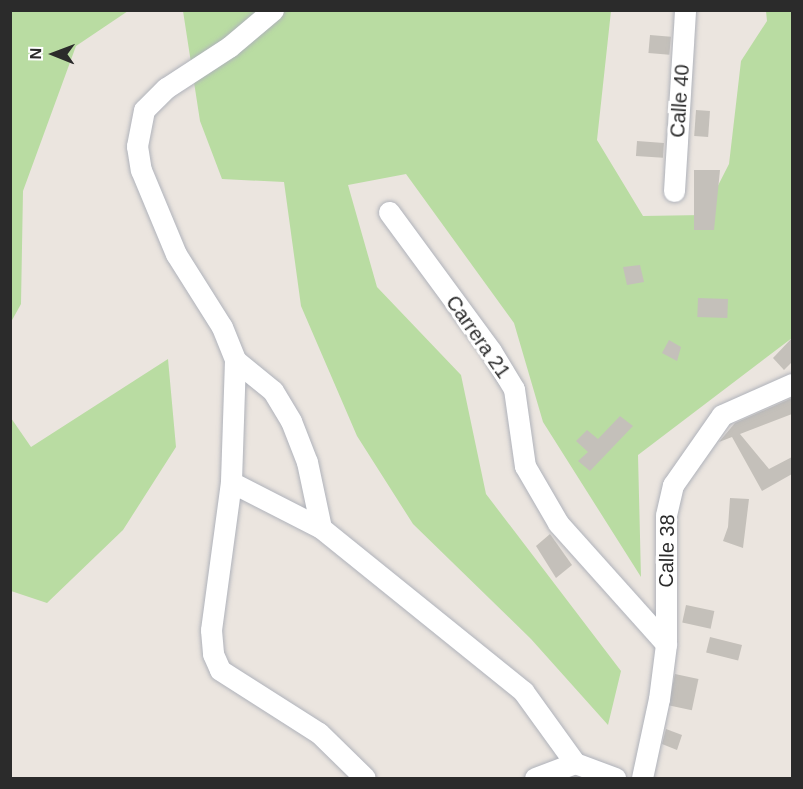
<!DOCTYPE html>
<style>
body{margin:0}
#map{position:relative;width:803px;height:789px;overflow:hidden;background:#ebe5df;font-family:Arial,sans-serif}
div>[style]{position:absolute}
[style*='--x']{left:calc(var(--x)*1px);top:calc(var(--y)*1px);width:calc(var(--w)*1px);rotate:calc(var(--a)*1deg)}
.green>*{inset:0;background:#b9dca2}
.building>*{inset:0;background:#c4c0ba;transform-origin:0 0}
.roads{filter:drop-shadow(0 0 2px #afb2ba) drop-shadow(0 0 2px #afb2ba)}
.minor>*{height:21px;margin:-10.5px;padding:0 10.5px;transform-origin:10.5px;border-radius:10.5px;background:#fff}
span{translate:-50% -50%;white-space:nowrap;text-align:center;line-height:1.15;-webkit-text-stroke:6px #fff;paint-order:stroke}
.street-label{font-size:20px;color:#2b2b2b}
.frame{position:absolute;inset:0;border:12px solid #2b2b2b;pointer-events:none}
.north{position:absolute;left:24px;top:24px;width:60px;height:60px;-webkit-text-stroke:4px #fff;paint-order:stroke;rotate:271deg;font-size:16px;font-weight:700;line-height:24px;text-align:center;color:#2b2b2b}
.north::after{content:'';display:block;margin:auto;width:21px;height:27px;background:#2b2b2b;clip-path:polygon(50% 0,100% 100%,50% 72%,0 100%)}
</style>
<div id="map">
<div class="green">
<i style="clip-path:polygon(11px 10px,128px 11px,76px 46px,23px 191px,21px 304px,11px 322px)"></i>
<i style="clip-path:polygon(183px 11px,611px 11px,597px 140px,643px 216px,703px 215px,729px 164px,741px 61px,767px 21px,766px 11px,792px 11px,792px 338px,638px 455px,641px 577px,543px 422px,514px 323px,406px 174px,348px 185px,377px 287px,461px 375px,486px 494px,621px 671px,608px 725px,531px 639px,413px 524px,357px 436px,301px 306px,284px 182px,222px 179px,200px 121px)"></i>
<i style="clip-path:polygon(168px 359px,176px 447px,123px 530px,47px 603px,11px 591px,11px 418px,31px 447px)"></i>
</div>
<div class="building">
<i style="left:650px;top:35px;width:21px;height:18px;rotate:5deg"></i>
<i style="left:696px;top:110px;width:14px;height:26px;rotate:4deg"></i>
<i style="left:637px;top:141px;width:27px;height:15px;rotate:4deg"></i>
<i style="clip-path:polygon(694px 170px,720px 170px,714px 230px,694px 230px)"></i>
<i style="clip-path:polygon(640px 265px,644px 282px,627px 285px,623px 267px)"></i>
<i style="left:698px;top:298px;width:30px;height:19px;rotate:2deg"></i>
<i style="clip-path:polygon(792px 338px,792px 362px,784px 370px,773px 358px)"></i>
<i style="clip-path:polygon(669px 340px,681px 347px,677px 361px,662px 353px)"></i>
<i style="clip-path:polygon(792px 398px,792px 414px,740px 434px,769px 469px,792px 457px,792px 474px,762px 491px,732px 437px,719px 442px,735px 423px)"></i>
<i style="clip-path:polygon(620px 416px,633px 426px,590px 471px,578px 461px,588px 452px,576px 441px,587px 430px,598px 439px)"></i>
<i style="clip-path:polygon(730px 498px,749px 499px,743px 548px,723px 541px,728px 527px)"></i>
<i style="clip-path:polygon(550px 534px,572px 565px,556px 578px,536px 546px)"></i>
<i style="left:686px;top:605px;width:29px;height:18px;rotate:12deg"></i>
<i style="left:710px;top:637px;width:33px;height:16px;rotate:14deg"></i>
<i style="left:675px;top:674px;width:24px;height:32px;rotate:12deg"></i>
<i style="clip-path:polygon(666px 729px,682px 735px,677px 750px,662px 744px)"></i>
</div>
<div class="roads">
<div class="minor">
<i style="--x:273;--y:10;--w:57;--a:139.9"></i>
<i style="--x:229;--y:47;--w:75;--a:146.9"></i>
<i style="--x:166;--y:88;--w:31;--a:135"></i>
<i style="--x:144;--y:110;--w:37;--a:101"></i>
<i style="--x:137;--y:146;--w:24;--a:81"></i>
<i style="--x:141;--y:170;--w:91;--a:67.4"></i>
<i style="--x:176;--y:254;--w:86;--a:57.8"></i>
<i style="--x:222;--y:327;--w:35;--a:68"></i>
<i style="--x:235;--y:360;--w:122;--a:91.9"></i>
<i style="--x:231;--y:482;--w:149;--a:97.7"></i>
<i style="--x:211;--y:630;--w:24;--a:85"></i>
<i style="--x:213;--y:654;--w:17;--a:66"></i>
<i style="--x:220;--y:670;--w:117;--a:32.5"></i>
<i style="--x:319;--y:733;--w:64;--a:44.4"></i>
<i style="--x:674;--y:191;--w:181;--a:-86.5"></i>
<i style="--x:389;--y:212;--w:172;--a:53.7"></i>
<i style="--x:491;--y:351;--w:44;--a:58.8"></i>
<i style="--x:514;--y:389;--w:78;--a:81.9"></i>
<i style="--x:525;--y:466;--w:66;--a:59.9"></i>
<i style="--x:558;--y:523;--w:162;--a:48.2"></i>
<i style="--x:235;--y:360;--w:49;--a:39.2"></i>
<i style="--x:273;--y:391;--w:35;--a:59"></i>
<i style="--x:291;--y:421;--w:44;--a:68.7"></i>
<i style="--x:307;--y:462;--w:67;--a:78"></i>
<i style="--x:231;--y:482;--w:101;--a:27.1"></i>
<i style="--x:321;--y:528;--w:260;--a:38.9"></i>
<i style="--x:523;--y:691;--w:89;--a:54.2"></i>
<i style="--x:575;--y:763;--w:43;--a:20.6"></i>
<i style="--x:535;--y:778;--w:43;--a:-20.6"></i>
<i style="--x:642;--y:778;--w:81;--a:-77.9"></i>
<i style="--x:659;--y:699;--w:55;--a:-82.7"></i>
<i style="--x:666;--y:644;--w:129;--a:-90"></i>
<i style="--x:666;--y:515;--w:31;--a:-77"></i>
<i style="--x:673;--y:485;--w:85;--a:-55"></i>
<i style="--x:722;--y:415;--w:77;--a:-23.9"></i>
</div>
</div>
<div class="street-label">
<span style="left:680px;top:101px;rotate:-86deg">Calle 40</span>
<span style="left:478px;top:337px;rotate:55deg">Carrera 21</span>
<span style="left:667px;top:551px;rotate:-89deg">Calle 38</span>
</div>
<div class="frame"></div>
<div class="north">N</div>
</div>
